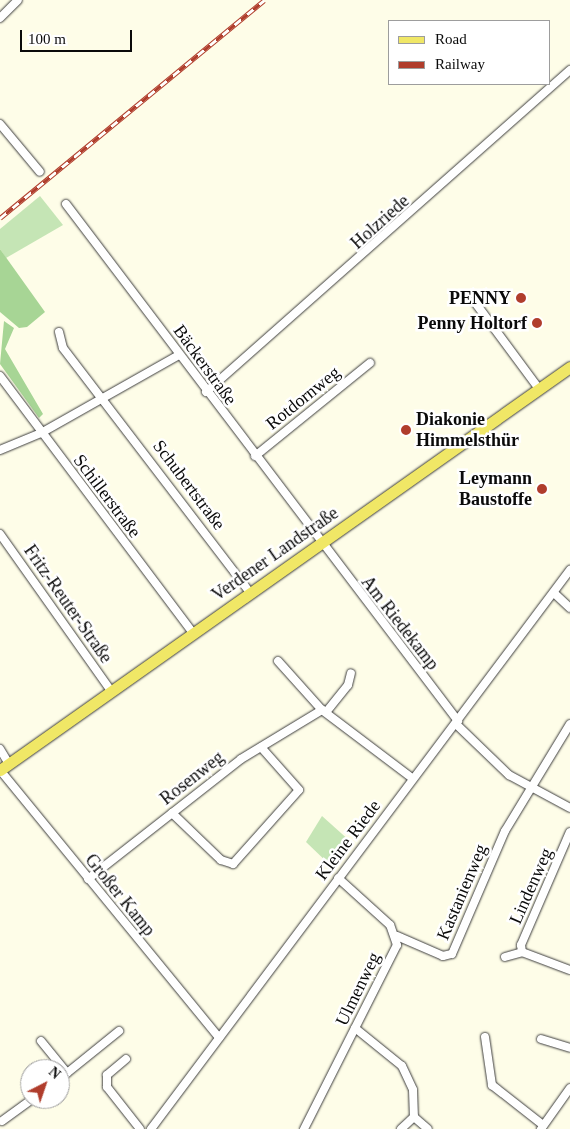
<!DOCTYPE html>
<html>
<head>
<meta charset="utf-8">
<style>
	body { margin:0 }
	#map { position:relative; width:570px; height:1129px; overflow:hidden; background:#fefde8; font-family:"Times New Roman",serif }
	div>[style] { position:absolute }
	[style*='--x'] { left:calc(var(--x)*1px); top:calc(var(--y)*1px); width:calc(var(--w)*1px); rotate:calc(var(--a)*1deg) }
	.green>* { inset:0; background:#c5e5b5 }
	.forest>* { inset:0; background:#a7d595 }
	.roads { filter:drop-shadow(0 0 1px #3d3d3d) drop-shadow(0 0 1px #3d3d3d) }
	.minor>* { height:8px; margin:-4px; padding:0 4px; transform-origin:4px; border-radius:4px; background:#fff }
	.primary>* { height:11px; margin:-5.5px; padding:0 5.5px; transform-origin:5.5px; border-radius:5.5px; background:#f0e766 }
	.rail>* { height:4.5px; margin-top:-2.25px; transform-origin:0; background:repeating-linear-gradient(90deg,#fff 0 8px,#b03d2c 0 16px); box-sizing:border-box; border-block:1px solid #b03d2c }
	.dots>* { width:14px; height:14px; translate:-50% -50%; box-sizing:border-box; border:2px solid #fff; border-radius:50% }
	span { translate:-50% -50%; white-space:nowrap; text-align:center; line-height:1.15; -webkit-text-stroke:5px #fff; paint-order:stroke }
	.street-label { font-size:18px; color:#0a0a0a }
	.poi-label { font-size:18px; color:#0a0a0a; font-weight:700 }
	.right { translate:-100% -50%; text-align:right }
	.left { translate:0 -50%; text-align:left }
	.legend { position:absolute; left:388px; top:20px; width:162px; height:65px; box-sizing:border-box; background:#fff; border:1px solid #9d9d9d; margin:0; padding:6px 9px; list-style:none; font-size:15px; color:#0a0a0a }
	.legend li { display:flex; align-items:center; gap:10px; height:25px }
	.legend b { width:25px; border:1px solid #9d9d9d }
	.north { position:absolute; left:20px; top:1059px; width:50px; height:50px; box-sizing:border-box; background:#fff; border:1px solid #9d9d9d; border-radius:50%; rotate:41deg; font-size:14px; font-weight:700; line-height:20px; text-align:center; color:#0a0a0a }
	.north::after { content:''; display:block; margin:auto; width:18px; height:22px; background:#b03d2c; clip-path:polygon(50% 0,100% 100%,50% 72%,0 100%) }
	.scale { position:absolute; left:20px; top:30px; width:112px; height:22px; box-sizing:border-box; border:2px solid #0a0a0a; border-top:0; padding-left:6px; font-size:15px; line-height:18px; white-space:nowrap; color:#0a0a0a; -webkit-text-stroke:4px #fff; paint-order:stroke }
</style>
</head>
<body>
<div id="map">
	<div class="green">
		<i style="clip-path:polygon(40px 196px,63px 225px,6px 258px,0 249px,0 229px)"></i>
		<i style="clip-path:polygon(322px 816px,351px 842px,332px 867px,306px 842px)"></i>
	</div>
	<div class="forest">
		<i style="clip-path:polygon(0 249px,45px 312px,27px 327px,19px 328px,0 312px)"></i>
		<i style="clip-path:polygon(4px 321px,14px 328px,5px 349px,43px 414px,39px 418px,0 364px)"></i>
	</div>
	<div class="roads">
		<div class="minor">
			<i style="--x:0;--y:18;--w:25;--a:-45"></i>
			<i style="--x:0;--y:124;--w:62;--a:50.2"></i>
			<i style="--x:66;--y:204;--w:649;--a:52.83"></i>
			<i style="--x:474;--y:301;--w:109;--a:53.5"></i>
			<i style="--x:59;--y:332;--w:16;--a:76"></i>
			<i style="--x:63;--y:348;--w:308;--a:52.6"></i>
			<i style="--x:0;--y:376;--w:321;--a:53.1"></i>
			<i style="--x:206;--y:392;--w:486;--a:-41.5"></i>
			<i style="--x:0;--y:450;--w:44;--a:-22.5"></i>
			<i style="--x:41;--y:433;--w:159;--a:-29.5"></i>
			<i style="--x:255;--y:456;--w:148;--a:-39"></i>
			<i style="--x:0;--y:534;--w:192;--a:54.7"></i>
			<i style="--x:554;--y:593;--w:22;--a:43"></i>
			<i style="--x:278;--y:661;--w:66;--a:48.1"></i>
			<i style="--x:327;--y:711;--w:33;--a:-51"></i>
			<i style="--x:348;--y:685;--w:12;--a:-76"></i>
			<i style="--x:456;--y:724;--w:74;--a:43.9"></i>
			<i style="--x:509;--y:775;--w:69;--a:28.4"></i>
			<i style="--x:0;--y:749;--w:17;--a:59"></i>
			<i style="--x:0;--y:770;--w:346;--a:50.7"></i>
			<i style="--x:172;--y:813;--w:68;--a:43.8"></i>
			<i style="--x:221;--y:860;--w:13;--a:18"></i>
			<i style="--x:233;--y:864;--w:99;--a:-48.3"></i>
			<i style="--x:299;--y:790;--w:57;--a:-131.5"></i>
			<i style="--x:88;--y:879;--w:194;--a:-38.1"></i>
			<i style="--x:241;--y:759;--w:95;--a:-31.2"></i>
			<i style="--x:322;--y:710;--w:113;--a:37.1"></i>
			<i style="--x:397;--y:936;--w:50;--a:23.5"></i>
			<i style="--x:443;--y:956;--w:9;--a:-13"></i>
			<i style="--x:452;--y:954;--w:134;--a:-66.7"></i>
			<i style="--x:505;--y:831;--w:125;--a:-58.7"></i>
			<i style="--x:522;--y:952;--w:7;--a:-98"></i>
			<i style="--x:521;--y:945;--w:123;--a:-66.6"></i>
			<i style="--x:505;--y:957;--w:18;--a:-16"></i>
			<i style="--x:522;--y:952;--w:51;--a:20.6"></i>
			<i style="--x:355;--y:1028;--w:60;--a:39"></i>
			<i style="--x:402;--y:1066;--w:26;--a:65"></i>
			<i style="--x:413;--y:1090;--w:27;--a:88"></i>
			<i style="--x:485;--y:1037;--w:49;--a:81.7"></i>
			<i style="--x:492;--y:1085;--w:65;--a:38.1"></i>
			<i style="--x:541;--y:1039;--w:30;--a:17"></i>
			<i style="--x:41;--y:1041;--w:41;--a:50.9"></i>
			<i style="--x:67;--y:1073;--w:9;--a:144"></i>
			<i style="--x:126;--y:1059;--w:25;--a:140"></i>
			<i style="--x:107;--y:1075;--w:12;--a:90"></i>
			<i style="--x:107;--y:1087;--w:53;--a:51.8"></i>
			<i style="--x:67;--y:1073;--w:67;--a:-38.9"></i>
			<i style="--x:414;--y:1117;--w:18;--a:41"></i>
			<i style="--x:2;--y:1121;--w:37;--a:-36"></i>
			<i style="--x:151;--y:1129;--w:699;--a:-53.15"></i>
			<i style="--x:304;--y:1129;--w:206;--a:-63.2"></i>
			<i style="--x:397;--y:945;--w:21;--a:-109"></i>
			<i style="--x:390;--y:925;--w:70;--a:-137.9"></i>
			<i style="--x:401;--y:1129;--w:18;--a:-43"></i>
			<i style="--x:541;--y:1129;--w:50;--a:-54.7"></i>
		</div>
		<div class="primary">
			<i style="--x:0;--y:770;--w:698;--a:-35.26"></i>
		</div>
	</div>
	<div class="rail">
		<i style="--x:0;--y:218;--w:342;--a:-39.5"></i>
	</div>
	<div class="dots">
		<i style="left:521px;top:298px;background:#b03d2c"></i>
		<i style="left:537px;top:323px;background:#b03d2c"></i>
		<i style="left:406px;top:430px;background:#b03d2c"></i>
		<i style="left:542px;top:489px;background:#b03d2c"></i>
	</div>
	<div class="street-label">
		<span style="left:380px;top:222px;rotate:-42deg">Holzriede</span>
		<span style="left:205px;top:365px;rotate:54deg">Bäckerstraße</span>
		<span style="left:303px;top:398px;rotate:-39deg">Rotdornweg</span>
		<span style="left:189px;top:485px;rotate:53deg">Schubertstraße</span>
		<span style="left:107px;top:496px;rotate:53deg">Schillerstraße</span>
		<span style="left:275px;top:554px;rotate:-35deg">Verdener Landstraße</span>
		<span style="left:68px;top:604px;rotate:55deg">Fritz-Reuter-Straße</span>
		<span style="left:400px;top:623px;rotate:52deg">Am Riedekamp</span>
		<span style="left:192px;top:778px;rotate:-38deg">Rosenweg</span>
		<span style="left:348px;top:840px;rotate:-53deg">Kleine Riede</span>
		<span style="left:531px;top:886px;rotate:-66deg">Lindenweg</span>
		<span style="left:462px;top:892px;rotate:-67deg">Kastanienweg</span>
		<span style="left:120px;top:895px;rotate:51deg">Großer Kamp</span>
		<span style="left:358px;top:989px;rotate:-64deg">Ulmenweg</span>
	</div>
	<div class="poi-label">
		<span class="right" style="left:511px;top:298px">PENNY</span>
		<span class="right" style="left:527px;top:323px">Penny Holtorf</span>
		<span class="left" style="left:416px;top:430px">Diakonie<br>Himmelsthür</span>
		<span class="right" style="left:532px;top:489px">Leymann<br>Baustoffe</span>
	</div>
	<ul class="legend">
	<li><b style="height:6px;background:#f0e766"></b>Road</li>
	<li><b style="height:6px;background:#b03d2c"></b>Railway</li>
	</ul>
	<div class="north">N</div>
	<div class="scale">100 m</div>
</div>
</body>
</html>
